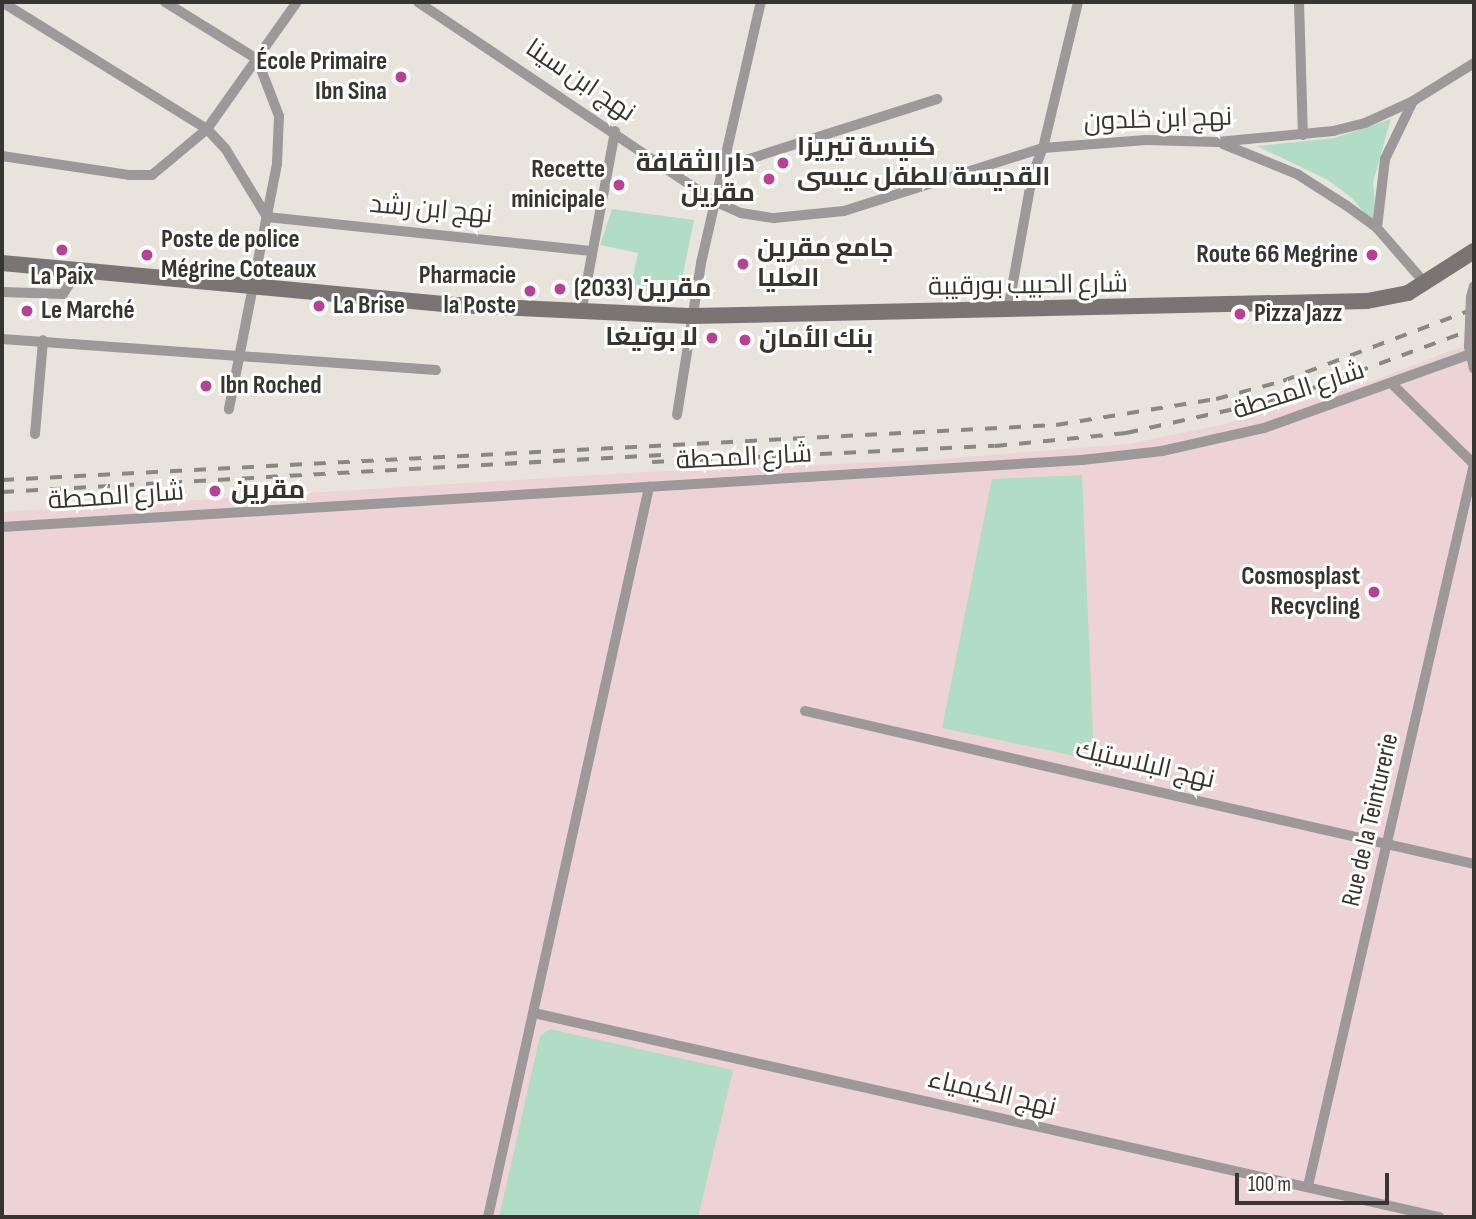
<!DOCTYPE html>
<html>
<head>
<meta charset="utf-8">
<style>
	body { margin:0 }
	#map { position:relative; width:1476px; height:1219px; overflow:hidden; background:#e9e4db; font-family:"Sofia Sans Condensed",Cairo,sans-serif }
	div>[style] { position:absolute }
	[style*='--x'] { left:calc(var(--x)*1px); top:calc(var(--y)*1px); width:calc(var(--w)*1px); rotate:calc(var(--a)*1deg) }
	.industrial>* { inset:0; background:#eed3d6 }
	.green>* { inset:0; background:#b0ddc3 }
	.street>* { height:10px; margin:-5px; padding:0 5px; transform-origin:5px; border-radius:5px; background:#9d9899 }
	.secondary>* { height:16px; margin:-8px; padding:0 8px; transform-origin:8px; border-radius:8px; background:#7b7475 }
	.rail>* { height:3.5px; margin-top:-1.75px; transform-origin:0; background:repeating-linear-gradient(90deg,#8b8881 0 12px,transparent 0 24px) }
	.street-bridge>* { height:10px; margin:-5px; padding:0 5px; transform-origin:5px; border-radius:5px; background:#9d9899 }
	.dots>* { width:19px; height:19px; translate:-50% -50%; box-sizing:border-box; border:4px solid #fff; border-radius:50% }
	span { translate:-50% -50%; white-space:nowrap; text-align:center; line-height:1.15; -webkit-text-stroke:6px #fff; paint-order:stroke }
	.poi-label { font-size:26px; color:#373531; font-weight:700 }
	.right { translate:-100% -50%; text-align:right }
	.left { translate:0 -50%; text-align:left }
	.street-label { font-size:26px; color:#373531 }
	.frame { position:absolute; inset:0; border:4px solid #373531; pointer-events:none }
	.scale { position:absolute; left:1235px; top:1173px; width:154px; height:32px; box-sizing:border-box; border:4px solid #373531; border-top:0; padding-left:9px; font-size:21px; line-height:24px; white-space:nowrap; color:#373531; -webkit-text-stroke:5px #fff; paint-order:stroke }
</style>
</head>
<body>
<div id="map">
	<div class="industrial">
		<i style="clip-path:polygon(1474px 342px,1474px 1217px,2px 1217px,2px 512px,644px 472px,929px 460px,1128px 444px,1225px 424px,1359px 386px)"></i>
	</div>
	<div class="green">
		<i style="clip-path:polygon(1391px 119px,1373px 182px,1377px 228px,1352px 198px,1328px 180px,1257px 146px,1334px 138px)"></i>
		<i style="clip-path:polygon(612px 209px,694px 220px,681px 284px,670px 292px,630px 290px,638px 253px,600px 245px)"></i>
		<i style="clip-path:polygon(1082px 475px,1094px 760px,942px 728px,992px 479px)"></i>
		<i style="clip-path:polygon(550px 1029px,733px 1070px,698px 1217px,499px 1217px,540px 1036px)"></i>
	</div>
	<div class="street">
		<i style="--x:2;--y:2;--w:241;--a:31.8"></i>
		<i style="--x:207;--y:129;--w:26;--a:47"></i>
		<i style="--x:225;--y:148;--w:81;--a:58.7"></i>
		<i style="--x:267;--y:217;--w:326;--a:6"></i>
		<i style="--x:165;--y:2;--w:108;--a:31.8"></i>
		<i style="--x:257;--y:59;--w:61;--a:68.9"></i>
		<i style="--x:279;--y:116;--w:48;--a:92.4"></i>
		<i style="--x:277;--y:164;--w:250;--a:101.1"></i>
		<i style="--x:418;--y:2;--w:357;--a:33.9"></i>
		<i style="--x:714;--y:201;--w:30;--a:24"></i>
		<i style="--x:741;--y:213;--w:33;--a:9"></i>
		<i style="--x:774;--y:218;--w:70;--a:-5.7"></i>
		<i style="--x:844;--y:211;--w:209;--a:-17.6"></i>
		<i style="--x:1043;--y:148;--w:103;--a:-4.4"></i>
		<i style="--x:1146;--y:140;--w:71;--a:1.6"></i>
		<i style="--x:1217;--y:142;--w:117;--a:-5.4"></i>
		<i style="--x:1333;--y:131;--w:33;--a:-14"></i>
		<i style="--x:1365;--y:123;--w:53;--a:-24.6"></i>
		<i style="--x:1413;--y:101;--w:72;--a:-31.9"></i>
		<i style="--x:1299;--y:2;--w:133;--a:88.3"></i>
		<i style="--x:1223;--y:144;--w:80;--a:22.1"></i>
		<i style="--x:1297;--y:174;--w:59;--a:32.6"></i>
		<i style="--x:1347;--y:206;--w:37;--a:36"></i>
		<i style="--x:1377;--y:228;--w:72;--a:49"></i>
		<i style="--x:2;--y:156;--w:128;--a:8.5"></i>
		<i style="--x:129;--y:175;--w:23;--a:0"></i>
		<i style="--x:152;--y:175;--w:72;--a:-39.9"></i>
		<i style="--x:207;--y:129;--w:156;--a:-54.7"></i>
		<i style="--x:724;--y:167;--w:224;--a:-17.7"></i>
		<i style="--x:1377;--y:228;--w:69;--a:-83.4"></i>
		<i style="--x:1385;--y:159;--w:64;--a:-64.2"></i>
		<i style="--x:2;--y:292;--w:61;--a:1.9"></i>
		<i style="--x:63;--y:294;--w:28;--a:-58"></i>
		<i style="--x:1471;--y:297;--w:11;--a:-75"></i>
		<i style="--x:582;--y:308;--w:180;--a:-79.4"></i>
		<i style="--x:1008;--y:310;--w:136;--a:-79.8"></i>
		<i style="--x:1032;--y:176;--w:30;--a:-69"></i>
		<i style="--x:1043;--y:148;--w:150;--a:-76.5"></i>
		<i style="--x:2;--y:339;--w:435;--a:4.1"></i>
		<i style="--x:1393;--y:385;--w:113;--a:44.3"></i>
		<i style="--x:677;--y:415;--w:154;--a:-81"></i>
		<i style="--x:701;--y:263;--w:268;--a:-77.1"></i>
		<i style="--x:35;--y:434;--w:94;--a:-85.1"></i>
		<i style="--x:2;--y:527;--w:1082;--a:-3.55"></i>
		<i style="--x:1082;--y:460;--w:81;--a:-6.4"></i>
		<i style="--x:1162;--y:451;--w:105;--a:-12.7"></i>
		<i style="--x:1264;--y:428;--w:223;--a:-19.7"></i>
		<i style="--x:805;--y:711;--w:686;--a:12.88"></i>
		<i style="--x:534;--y:1013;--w:928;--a:12.7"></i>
		<i style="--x:1308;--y:1186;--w:741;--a:-77.05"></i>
		<i style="--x:488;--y:1217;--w:748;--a:-77.56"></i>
	</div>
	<div class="secondary">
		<i style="--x:2;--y:263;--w:457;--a:5.3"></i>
		<i style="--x:457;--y:305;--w:237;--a:2.7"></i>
		<i style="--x:694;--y:316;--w:673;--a:-1.28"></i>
		<i style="--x:1367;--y:301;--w:42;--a:-11"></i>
		<i style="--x:1408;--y:293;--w:78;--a:-32.5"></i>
	</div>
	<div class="rail">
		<i style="--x:652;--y:462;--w:343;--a:-2.7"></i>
		<i style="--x:995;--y:446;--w:132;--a:-5.7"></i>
		<i style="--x:1126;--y:433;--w:167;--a:-12.5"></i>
		<i style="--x:1289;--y:397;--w:197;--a:-20.2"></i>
		<i style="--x:2;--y:480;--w:1055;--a:-2.99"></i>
		<i style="--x:1056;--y:425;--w:162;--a:-9.2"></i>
		<i style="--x:1216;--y:399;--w:69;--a:-15"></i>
		<i style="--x:1283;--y:381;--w:204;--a:-20.7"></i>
		<i style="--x:2;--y:492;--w:661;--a:-3.21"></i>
	</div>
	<div class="street-bridge">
		<i style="--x:1471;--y:297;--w:50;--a:92.3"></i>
		<i style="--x:1469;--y:347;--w:22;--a:77"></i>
	</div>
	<div class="dots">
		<i style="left:401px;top:77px;background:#b94195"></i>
		<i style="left:783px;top:163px;background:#b94195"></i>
		<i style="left:769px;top:179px;background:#b94195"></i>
		<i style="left:619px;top:185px;background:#b94195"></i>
		<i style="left:62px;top:250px;background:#b94195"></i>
		<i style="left:147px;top:255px;background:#b94195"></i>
		<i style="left:1372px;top:255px;background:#b94195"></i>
		<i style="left:743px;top:264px;background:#b94195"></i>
		<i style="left:560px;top:289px;background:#b94195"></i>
		<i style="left:530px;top:291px;background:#b94195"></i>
		<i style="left:319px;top:306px;background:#b94195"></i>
		<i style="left:27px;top:311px;background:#b94195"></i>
		<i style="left:1240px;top:314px;background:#b94195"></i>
		<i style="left:712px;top:338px;background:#b94195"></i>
		<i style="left:745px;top:340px;background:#b94195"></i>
		<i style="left:206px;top:386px;background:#b94195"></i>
		<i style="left:215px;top:491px;background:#b94195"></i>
		<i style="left:1374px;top:592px;background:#b94195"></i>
	</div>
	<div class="poi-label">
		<span class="right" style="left:387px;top:77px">École Primaire<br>Ibn Sina</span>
		<span class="left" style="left:797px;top:163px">كنيسة تيريزا<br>القديسة للطفل عيسى</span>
		<span class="right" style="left:755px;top:179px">دار الثقافة<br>مقرين</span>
		<span class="right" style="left:605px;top:185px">Recette<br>minicipale</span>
		<span class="left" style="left:161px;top:255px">Poste de police<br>Mégrine Coteaux</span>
		<span class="left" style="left:757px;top:264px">جامع مقرين<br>العليا</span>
		<span class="right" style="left:1358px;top:255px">Route 66 Megrine</span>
		<span class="right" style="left:516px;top:291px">Pharmacie<br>la Poste</span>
		<span style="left:62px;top:277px">La Paix</span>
		<span class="left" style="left:574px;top:289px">مقرين (2033)</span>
		<span class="left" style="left:333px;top:306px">La Brise</span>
		<span class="left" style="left:41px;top:311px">Le Marché</span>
		<span class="left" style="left:1254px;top:314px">Pizza Jazz</span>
		<span class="right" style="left:698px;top:338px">لا بوتيغا</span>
		<span class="left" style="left:759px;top:340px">بنك الأمان</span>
		<span class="left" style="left:220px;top:386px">Ibn Roched</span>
		<span class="left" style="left:231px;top:491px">مقرين</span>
		<span class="right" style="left:1360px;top:592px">Cosmosplast<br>Recycling</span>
	</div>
	<div class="street-label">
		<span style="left:580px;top:81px;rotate:34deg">نهج ابن سينا</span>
		<span style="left:1158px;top:120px;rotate:-2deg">نهج ابن خلدون</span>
		<span style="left:431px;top:210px;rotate:5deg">نهج ابن رشد</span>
		<span style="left:1028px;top:286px;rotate:-1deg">شارع الحبيب بورقيبة</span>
		<span style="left:1299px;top:391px;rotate:-18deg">شارع المحطة</span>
		<span style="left:744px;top:458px;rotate:-3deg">شارع المحطة</span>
		<span style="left:116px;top:497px;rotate:-4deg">شارع المحطة</span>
		<span style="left:1145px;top:765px;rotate:13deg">نهج البلاستيك</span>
		<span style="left:1371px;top:820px;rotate:-77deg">Rue de la Teinturerie</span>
		<span style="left:992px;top:1094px;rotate:13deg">نهج الكيمياء</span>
	</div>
	<div class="frame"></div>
	<div class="scale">100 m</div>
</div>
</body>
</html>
